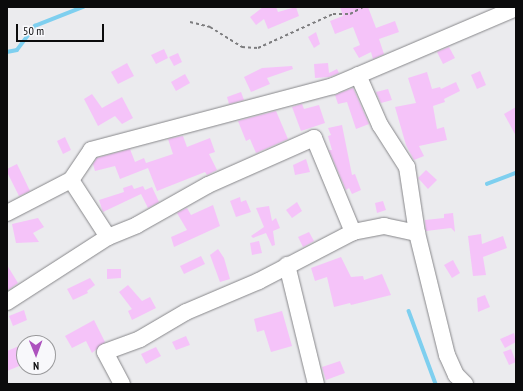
<!DOCTYPE html>
<html>
<head>
<meta charset="utf-8">
<style>
	body { margin:0 }
	#map { position:relative; width:523px; height:391px; overflow:hidden; background:#ebebee; font-family:"PT Sans Narrow",sans-serif }
	div>[style] { position:absolute }
	[style*='--x'] { left:calc(var(--x)*1px); top:calc(var(--y)*1px); width:calc(var(--w)*1px); rotate:calc(var(--a)*1deg) }
	.stream>* { height:3.5px; margin:-1.75px; padding:0 1.75px; transform-origin:1.75px; border-radius:1.75px; background:#7ecfef }
	.building>* { inset:0; background:#f5c3f9 }
	.path>* { height:2px; margin-top:-1px; transform-origin:0; background:repeating-linear-gradient(90deg,#7d7d7f 0 3px,transparent 0 6px) }
	.roads { filter:drop-shadow(0 0 1px #87878a) drop-shadow(0 0 1px #87878a) }
	.minor>* { height:16px; margin:-8px; padding:0 8px; transform-origin:8px; border-radius:8px; background:#fff }
	span { translate:-50% -50%; white-space:nowrap; text-align:center; line-height:1.15; -webkit-text-stroke:3px #f8f8fb; paint-order:stroke }
	.frame { position:absolute; inset:0; border:8px solid #0b0b0c; pointer-events:none }
	.north { position:absolute; left:16px; top:335px; width:40px; height:40px; box-sizing:border-box; background:#f8f8fb; border:1px solid #99999b; border-radius:50%; rotate:179deg; font-size:11px; font-weight:700; line-height:16px; text-align:center; color:#0b0b0c }
	.north::after { content:''; display:block; margin:auto; width:14px; height:18px; background:#ad52be; clip-path:polygon(50% 0,100% 100%,50% 72%,0 100%) }
	.scale { position:absolute; left:16px; top:24px; width:88px; height:18px; box-sizing:border-box; border:2px solid #0b0b0c; border-top:0; padding-left:5px; font-size:12px; line-height:14px; white-space:nowrap; color:#0b0b0c; -webkit-text-stroke:3px #f8f8fb; paint-order:stroke }
</style>
</head>
<body>
<div id="map">
	<div class="stream">
		<i style="--x:7;--y:52;--w:10;--a:-11"></i>
		<i style="--x:17;--y:50;--w:30;--a:-53"></i>
		<i style="--x:35;--y:26;--w:52;--a:-21.6"></i>
		<i style="--x:487;--y:184;--w:31;--a:-21"></i>
		<i style="--x:409;--y:311;--w:78;--a:69.7"></i>
	</div>
	<div class="building">
		<i style="clip-path:polygon(263px 7px,276px 7px,278px 12px,296px 7px,299px 16px,268px 29px,264px 19px,256px 25px,250px 17px)"></i>
		<i style="clip-path:polygon(340px 7px,368px 7px,376px 28px,395px 21px,399px 32px,379px 39px,384px 54px,373px 59px,371px 52px,359px 58px,353px 48px,360px 45px,353px 27px,335px 34px,330px 21px,343px 16px)"></i>
		<i style="clip-path:polygon(316px 32px,320px 44px,314px 48px,308px 37px)"></i>
		<i style="clip-path:polygon(449px 47px,455px 58px,443px 64px,437px 52px)"></i>
		<i style="clip-path:polygon(164px 49px,168px 58px,156px 64px,151px 55px)"></i>
		<i style="clip-path:polygon(178px 53px,182px 62px,174px 66px,169px 57px)"></i>
		<i style="clip-path:polygon(127px 63px,134px 76px,118px 84px,111px 72px)"></i>
		<i style="clip-path:polygon(328px 63px,329px 73px,337px 69px,339px 73px,329px 77px,315px 78px,314px 64px)"></i>
		<i style="clip-path:polygon(292px 66px,293px 69px,267px 78px,270px 84px,251px 92px,244px 77px,262px 68px)"></i>
		<i style="clip-path:polygon(480px 71px,486px 85px,477px 89px,471px 75px)"></i>
		<i style="clip-path:polygon(427px 72px,432px 89px,440px 87px,441px 89px,456px 82px,460px 91px,444px 99px,445px 102px,433px 106px,437px 129px,444px 127px,447px 140px,419px 146px,424px 156px,414px 160px,406px 145px,395px 107px,416px 103px,408px 78px)"></i>
		<i style="clip-path:polygon(185px 74px,190px 83px,176px 91px,171px 82px)"></i>
		<i style="clip-path:polygon(353px 88px,369px 124px,356px 129px,347px 102px,338px 104px,335px 95px)"></i>
		<i style="clip-path:polygon(388px 89px,392px 100px,381px 103px,376px 92px)"></i>
		<i style="clip-path:polygon(241px 92px,244px 100px,229px 104px,227px 97px)"></i>
		<i style="clip-path:polygon(92px 94px,102px 108px,122px 97px,133px 118px,122px 124px,115px 116px,98px 126px,84px 99px)"></i>
		<i style="clip-path:polygon(302px 104px,304px 109px,319px 105px,325px 123px,301px 131px,292px 107px)"></i>
		<i style="clip-path:polygon(516px 107px,516px 136px,504px 114px)"></i>
		<i style="clip-path:polygon(276px 111px,288px 139px,256px 153px,250px 139px,246px 141px,238px 121px)"></i>
		<i style="clip-path:polygon(342px 125px,352px 175px,355px 174px,361px 190px,352px 194px,349px 188px,346px 190px,329px 150px,332px 150px,328px 136px,331px 135px,328px 128px)"></i>
		<i style="clip-path:polygon(183px 136px,187px 147px,210px 138px,215px 152px,209px 154px,217px 170px,207px 175px,205px 172px,157px 191px,148px 168px,120px 179px,115px 166px,95px 171px,93px 164px,97px 158px,130px 149px,135px 162px,144px 158px,146px 163px,173px 154px,168px 139px)"></i>
		<i style="clip-path:polygon(65px 137px,71px 150px,63px 154px,57px 141px)"></i>
		<i style="clip-path:polygon(306px 159px,310px 172px,295px 175px,293px 165px)"></i>
		<i style="clip-path:polygon(17px 164px,30px 191px,19px 196px,7px 172px,7px 169px)"></i>
		<i style="clip-path:polygon(426px 170px,437px 180px,428px 189px,418px 178px)"></i>
		<i style="clip-path:polygon(132px 185px,134px 189px,143px 186px,145px 190px,152px 187px,159px 202px,148px 208px,141px 194px,103px 212px,99px 200px,124px 192px,123px 188px)"></i>
		<i style="clip-path:polygon(240px 197px,241px 202px,246px 200px,251px 212px,236px 217px,230px 201px)"></i>
		<i style="clip-path:polygon(383px 201px,386px 210px,377px 213px,375px 203px)"></i>
		<i style="clip-path:polygon(297px 202px,302px 211px,292px 218px,286px 210px)"></i>
		<i style="clip-path:polygon(213px 205px,220px 226px,174px 247px,171px 237px,187px 230px,177px 213px,187px 208px,191px 215px)"></i>
		<i style="clip-path:polygon(269px 206px,272px 221px,276px 218px,280px 228px,273px 231px,275px 245px,272px 246px,266px 233px,253px 238px,251px 236px,264px 227px,256px 208px)"></i>
		<i style="clip-path:polygon(453px 213px,455px 232px,451px 228px,426px 231px,425px 220px,444px 218px,444px 214px)"></i>
		<i style="clip-path:polygon(38px 218px,44px 227px,33px 233px,39px 242px,16px 243px,12px 224px)"></i>
		<i style="clip-path:polygon(309px 232px,314px 241px,303px 247px,298px 237px)"></i>
		<i style="clip-path:polygon(481px 234px,482px 244px,503px 236px,507px 248px,483px 257px,486px 275px,473px 276px,468px 236px)"></i>
		<i style="clip-path:polygon(259px 241px,262px 253px,252px 255px,250px 243px)"></i>
		<i style="clip-path:polygon(218px 249px,224px 258px,230px 279px,220px 282px,210px 255px)"></i>
		<i style="clip-path:polygon(201px 256px,205px 264px,184px 274px,180px 266px)"></i>
		<i style="clip-path:polygon(341px 257px,351px 277px,363px 276px,364px 280px,382px 274px,391px 295px,351px 305px,350px 303px,334px 307px,327px 277px,315px 281px,311px 268px)"></i>
		<i style="clip-path:polygon(453px 260px,460px 273px,452px 278px,444px 265px)"></i>
		<i style="clip-path:polygon(7px 265px,18px 283px,8px 290px,7px 288px)"></i>
		<i style="clip-path:polygon(107px 269px,121px 269px,121px 278px,107px 279px)"></i>
		<i style="clip-path:polygon(90px 278px,95px 285px,87px 291px,88px 293px,73px 300px,67px 289px)"></i>
		<i style="clip-path:polygon(128px 285px,142px 301px,150px 297px,156px 308px,132px 320px,128px 311px,132px 309px,119px 292px)"></i>
		<i style="clip-path:polygon(485px 295px,490px 307px,478px 312px,477px 298px)"></i>
		<i style="clip-path:polygon(24px 310px,27px 320px,13px 326px,9px 316px)"></i>
		<i style="clip-path:polygon(282px 311px,292px 346px,271px 352px,264px 330px,257px 332px,254px 319px)"></i>
		<i style="clip-path:polygon(94px 320px,105px 342px,92px 353px,86px 341px,72px 348px,65px 336px)"></i>
		<i style="clip-path:polygon(514px 333px,516px 342px,505px 348px,500px 339px)"></i>
		<i style="clip-path:polygon(186px 336px,190px 345px,176px 350px,172px 342px)"></i>
		<i style="clip-path:polygon(24px 344px,24px 364px,7px 371px,7px 351px)"></i>
		<i style="clip-path:polygon(156px 347px,161px 356px,146px 364px,141px 354px)"></i>
		<i style="clip-path:polygon(511px 349px,516px 362px,509px 365px,503px 352px)"></i>
		<i style="clip-path:polygon(340px 361px,345px 373px,326px 380px,322px 367px)"></i>
	</div>
	<div class="path">
		<i style="--x:190;--y:22;--w:21;--a:14"></i>
		<i style="--x:210;--y:27;--w:38;--a:32"></i>
		<i style="--x:242;--y:47;--w:16;--a:4"></i>
		<i style="--x:258;--y:48;--w:82;--a:-24.4"></i>
		<i style="--x:333;--y:14;--w:17;--a:0"></i>
		<i style="--x:350;--y:14;--w:15;--a:-28"></i>
	</div>
	<div class="roads">
		<div class="minor">
			<i style="--x:358;--y:75;--w:55;--a:66.3"></i>
			<i style="--x:380;--y:125;--w:50;--a:57.3"></i>
			<i style="--x:407;--y:167;--w:67;--a:81.4"></i>
			<i style="--x:417;--y:233;--w:126;--a:76.2"></i>
			<i style="--x:447;--y:355;--w:22;--a:66"></i>
			<i style="--x:456;--y:375;--w:13;--a:45"></i>
			<i style="--x:71;--y:180;--w:36;--a:-56"></i>
			<i style="--x:91;--y:150;--w:250;--a:-14.8"></i>
			<i style="--x:333;--y:86;--w:199;--a:-23.1"></i>
			<i style="--x:7;--y:213;--w:72;--a:-27.3"></i>
			<i style="--x:71;--y:180;--w:68;--a:57"></i>
			<i style="--x:287;--y:265;--w:122;--a:76.3"></i>
			<i style="--x:7;--y:302;--w:120;--a:-32.8"></i>
			<i style="--x:108;--y:237;--w:31;--a:-22"></i>
			<i style="--x:137;--y:225;--w:81;--a:-29.4"></i>
			<i style="--x:208;--y:185;--w:116;--a:-23.9"></i>
			<i style="--x:314;--y:138;--w:102;--a:67.5"></i>
			<i style="--x:353;--y:232;--w:32;--a:-11"></i>
			<i style="--x:384;--y:226;--w:34;--a:12"></i>
			<i style="--x:122;--y:384;--w:36;--a:-118"></i>
			<i style="--x:105;--y:352;--w:37;--a:-20"></i>
			<i style="--x:140;--y:339;--w:53;--a:-30.4"></i>
			<i style="--x:186;--y:312;--w:79;--a:-23"></i>
			<i style="--x:259;--y:281;--w:106;--a:-27.5"></i>
		</div>
	</div>
	<div class="frame"></div>
	<div class="north">N</div>
	<div class="scale">50 m</div>
</div>
</body>
</html>
